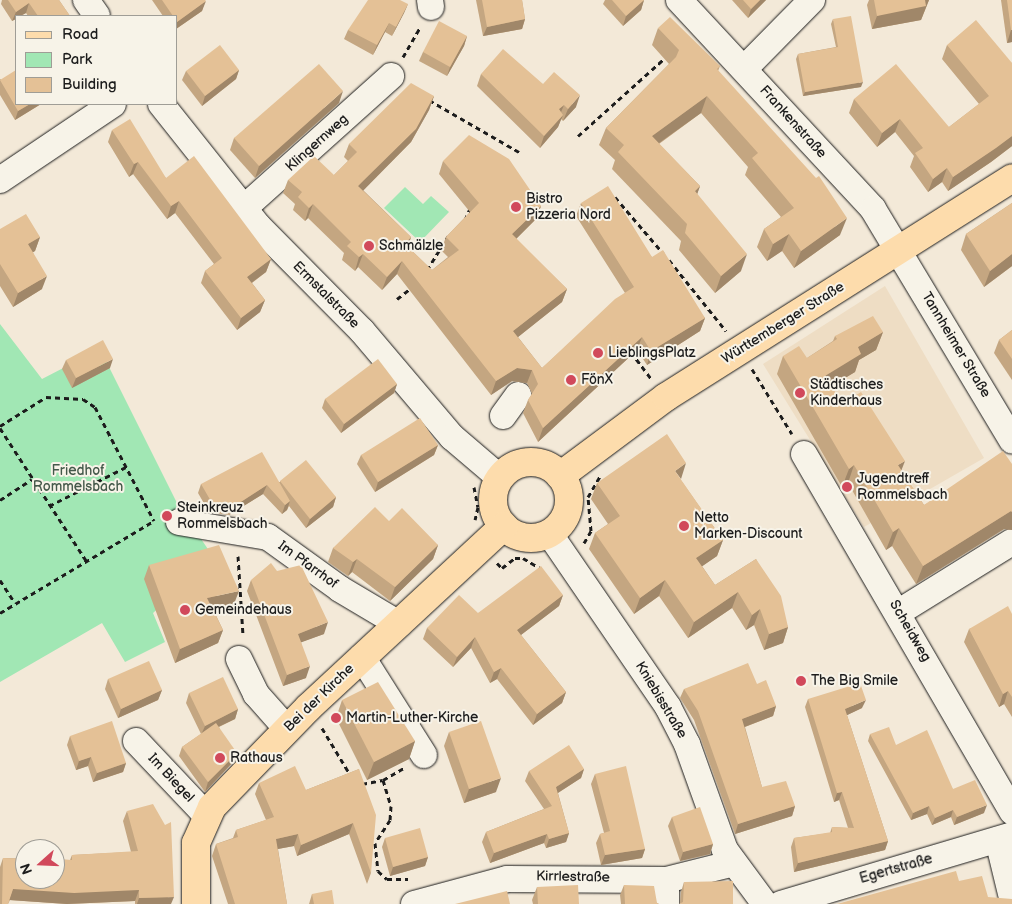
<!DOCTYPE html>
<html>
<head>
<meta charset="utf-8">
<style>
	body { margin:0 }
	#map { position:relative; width:1012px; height:904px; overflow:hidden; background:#f3e9d8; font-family:"Balsamiq Sans",sans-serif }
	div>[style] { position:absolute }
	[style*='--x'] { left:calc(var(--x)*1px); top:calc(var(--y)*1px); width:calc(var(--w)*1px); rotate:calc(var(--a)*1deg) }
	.built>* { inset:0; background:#eeddc4 }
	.green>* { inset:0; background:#a1e7b4 }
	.path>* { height:3px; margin-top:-1.5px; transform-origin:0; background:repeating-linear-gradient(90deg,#1c1c1c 0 5px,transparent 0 9px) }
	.roads { filter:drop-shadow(0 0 1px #1c1c1c) drop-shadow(0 0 1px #1c1c1c) }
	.minor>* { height:26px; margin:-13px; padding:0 13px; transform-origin:13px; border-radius:13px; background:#f7f3e8 }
	.major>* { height:28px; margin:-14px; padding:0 14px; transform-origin:14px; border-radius:14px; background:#fddcac }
	.major>.ring { margin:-14px; padding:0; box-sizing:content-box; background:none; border:28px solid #fddcac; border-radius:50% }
	.wall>* { inset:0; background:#c4a681 }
	.shaded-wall>* { inset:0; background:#a08769 }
	.building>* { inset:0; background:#e4c196 }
	.dots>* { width:14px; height:14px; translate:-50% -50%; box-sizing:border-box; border:2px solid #f7f3e8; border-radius:50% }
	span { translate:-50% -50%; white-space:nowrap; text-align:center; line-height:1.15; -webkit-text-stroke:4px #f7f3e8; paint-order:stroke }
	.street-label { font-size:14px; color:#1c1c1c }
	.poi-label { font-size:14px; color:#1c1c1c }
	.left { translate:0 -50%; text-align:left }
	.park-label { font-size:14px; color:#44594a }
	.legend { position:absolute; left:15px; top:15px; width:162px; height:90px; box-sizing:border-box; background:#f7f3e8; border:1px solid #9f9d96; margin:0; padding:6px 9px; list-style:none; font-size:15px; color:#1c1c1c }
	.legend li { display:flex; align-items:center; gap:10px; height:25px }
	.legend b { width:25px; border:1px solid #9f9d96 }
	.north { position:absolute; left:15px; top:839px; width:50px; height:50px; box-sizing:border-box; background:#f7f3e8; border:1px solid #9f9d96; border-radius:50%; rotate:250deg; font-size:14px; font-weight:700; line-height:20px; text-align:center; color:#1c1c1c }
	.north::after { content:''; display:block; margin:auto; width:18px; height:22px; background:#d1495b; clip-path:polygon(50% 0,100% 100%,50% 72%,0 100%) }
</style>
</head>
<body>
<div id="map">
	<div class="built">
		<i style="clip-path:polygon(885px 286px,984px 458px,864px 527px,763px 364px)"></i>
	</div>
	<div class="green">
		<i style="clip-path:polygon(405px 187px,423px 204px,431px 196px,449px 212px,420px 242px,384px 208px)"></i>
		<i style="clip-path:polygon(0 324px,42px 379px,100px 349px,178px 505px,214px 558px,153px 613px,165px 642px,125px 662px,102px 623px,0 682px)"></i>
	</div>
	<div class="path">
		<i style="--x:403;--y:57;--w:34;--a:-60"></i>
		<i style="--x:429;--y:100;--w:104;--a:30"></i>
		<i style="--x:578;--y:136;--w:118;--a:-41.9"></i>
		<i style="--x:615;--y:197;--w:74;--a:49.4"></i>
		<i style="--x:465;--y:220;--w:13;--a:-67"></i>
		<i style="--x:669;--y:260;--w:91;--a:51.2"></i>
		<i style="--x:427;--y:270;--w:40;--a:-58"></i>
		<i style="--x:397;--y:299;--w:18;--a:-38"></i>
		<i style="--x:631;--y:352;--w:34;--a:53"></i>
		<i style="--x:752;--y:369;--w:76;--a:58.4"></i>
		<i style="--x:0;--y:426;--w:54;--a:-32.2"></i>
		<i style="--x:46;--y:397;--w:37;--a:3"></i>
		<i style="--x:83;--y:399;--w:14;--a:34"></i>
		<i style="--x:95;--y:407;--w:128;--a:62.6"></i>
		<i style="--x:0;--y:428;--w:160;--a:57"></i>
		<i style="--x:474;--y:487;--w:20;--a:79"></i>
		<i style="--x:478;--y:507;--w:13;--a:103"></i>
		<i style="--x:0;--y:500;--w:38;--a:-33"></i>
		<i style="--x:49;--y:506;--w:86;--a:-26.9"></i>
		<i style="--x:584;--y:543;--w:14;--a:-60"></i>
		<i style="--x:591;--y:531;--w:34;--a:-95"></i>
		<i style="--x:588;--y:497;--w:24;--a:-60"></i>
		<i style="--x:238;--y:556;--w:80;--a:86.4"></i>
		<i style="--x:497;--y:563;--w:7;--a:45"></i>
		<i style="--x:502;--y:568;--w:16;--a:-38"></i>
		<i style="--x:515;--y:558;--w:8;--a:0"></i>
		<i style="--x:523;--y:558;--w:21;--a:31"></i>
		<i style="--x:0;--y:580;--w:27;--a:57"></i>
		<i style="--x:0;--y:613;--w:179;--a:-30.9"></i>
		<i style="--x:322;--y:728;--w:56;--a:58.9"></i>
		<i style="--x:383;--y:780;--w:24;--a:-30"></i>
		<i style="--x:362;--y:784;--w:21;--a:-11"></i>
		<i style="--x:383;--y:780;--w:27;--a:73"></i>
		<i style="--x:391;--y:806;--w:14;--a:94"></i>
		<i style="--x:390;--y:820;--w:27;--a:123"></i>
		<i style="--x:375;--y:843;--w:28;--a:84"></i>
		<i style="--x:378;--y:871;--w:12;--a:42"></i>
		<i style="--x:387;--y:879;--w:21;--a:0"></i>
	</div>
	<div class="roads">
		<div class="minor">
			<i style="--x:86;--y:0;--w:19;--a:55"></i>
			<i style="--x:430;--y:0;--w:7;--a:82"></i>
			<i style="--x:679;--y:0;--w:285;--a:47.1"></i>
			<i style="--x:873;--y:209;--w:270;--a:59"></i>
			<i style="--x:744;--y:69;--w:97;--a:-45.4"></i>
			<i style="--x:161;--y:104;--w:156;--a:51.5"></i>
			<i style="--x:258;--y:226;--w:148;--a:45.3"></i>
			<i style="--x:362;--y:331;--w:139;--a:49.7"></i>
			<i style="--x:452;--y:437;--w:63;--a:40.5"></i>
			<i style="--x:0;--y:180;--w:136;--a:-33.9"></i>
			<i style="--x:243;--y:209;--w:199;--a:-41.9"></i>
			<i style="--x:503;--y:416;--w:26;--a:-54"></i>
			<i style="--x:804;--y:454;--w:414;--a:59.8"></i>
			<i style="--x:179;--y:522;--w:90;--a:9.6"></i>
			<i style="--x:268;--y:537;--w:89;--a:35.8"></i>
			<i style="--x:340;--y:589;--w:69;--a:30.7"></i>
			<i style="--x:549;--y:533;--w:211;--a:55.6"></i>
			<i style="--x:668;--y:707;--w:42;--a:62.8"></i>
			<i style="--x:687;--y:744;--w:113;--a:70.3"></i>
			<i style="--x:725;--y:850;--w:67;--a:53.5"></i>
			<i style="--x:899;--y:612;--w:133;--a:-31.8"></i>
			<i style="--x:362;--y:657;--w:116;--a:57.7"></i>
			<i style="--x:239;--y:659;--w:39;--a:64"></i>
			<i style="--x:256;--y:694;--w:47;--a:48.5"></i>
			<i style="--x:136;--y:741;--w:102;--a:46.6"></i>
			<i style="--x:998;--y:840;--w:60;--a:76.4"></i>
			<i style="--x:414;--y:904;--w:96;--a:-15"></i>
			<i style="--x:507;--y:879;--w:159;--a:0.4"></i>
			<i style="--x:666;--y:880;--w:70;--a:-14"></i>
			<i style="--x:666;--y:904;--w:24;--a:-90"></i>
			<i style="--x:781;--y:904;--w:241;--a:-16.6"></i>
		</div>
		<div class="major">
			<i class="ring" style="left:493px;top:462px;width:48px;height:48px"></i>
			<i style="--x:560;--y:476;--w:132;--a:-36.7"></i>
			<i style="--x:666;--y:397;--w:409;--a:-32.3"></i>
			<i style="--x:196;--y:904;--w:61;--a:-90"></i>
			<i style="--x:196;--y:843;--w:39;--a:-66"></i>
			<i style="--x:212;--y:807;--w:139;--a:-45.9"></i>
			<i style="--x:309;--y:707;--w:266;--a:-42.9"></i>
		</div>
	</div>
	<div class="wall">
		<i style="clip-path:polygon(2px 0,59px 0,70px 16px,28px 16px,26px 13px,12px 21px,1px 4px)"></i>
		<i style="clip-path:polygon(152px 0,205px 0,202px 11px,176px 29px,176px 16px,163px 16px)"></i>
		<i style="clip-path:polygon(476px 0,522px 0,525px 19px,522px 29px,483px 36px)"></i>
		<i style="clip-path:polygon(605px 0,644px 0,641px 10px,623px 26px,603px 4px)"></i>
		<i style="clip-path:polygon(732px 0,766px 0,748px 18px)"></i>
		<i style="clip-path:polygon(869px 0,929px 0,921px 20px,872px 29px,867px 5px)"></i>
		<i style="clip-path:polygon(1001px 0,1012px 0,1012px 42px,1007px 43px)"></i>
		<i style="clip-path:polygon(408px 4px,404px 13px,392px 36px,385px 32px,373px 55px,344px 39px,348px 30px)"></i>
		<i style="clip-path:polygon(833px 19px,861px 87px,803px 96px,796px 59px,798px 54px,836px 47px,831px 24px)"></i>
		<i style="clip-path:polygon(658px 28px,720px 66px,718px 71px,840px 235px,794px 268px,782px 251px,767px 261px,757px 247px,764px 229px,781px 217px,745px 175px,748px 167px,701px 113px,659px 144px,700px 186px,697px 194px,741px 271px,715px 293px,679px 250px,681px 241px,612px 169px,615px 160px,599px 145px,606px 128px,669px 64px,652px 45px)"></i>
		<i style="clip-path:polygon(467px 36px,464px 46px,447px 76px,419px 61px,423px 52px)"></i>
		<i style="clip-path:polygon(947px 45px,1012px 63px,1012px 146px,991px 162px,948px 191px,942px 182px,928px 192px,910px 167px,914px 156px,895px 132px,877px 147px,849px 113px,854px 99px,949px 127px,979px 104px,942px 59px)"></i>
		<i style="clip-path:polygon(239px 70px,236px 79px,202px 106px,182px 80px,186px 71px)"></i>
		<i style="clip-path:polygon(481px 74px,543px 84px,576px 107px,563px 121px,561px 119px,558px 127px,540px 148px,477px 86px)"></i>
		<i style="clip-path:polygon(0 79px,41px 104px,15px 120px,0 95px)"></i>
		<i style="clip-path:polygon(434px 96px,429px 110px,411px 142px,363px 190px,411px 237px,408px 247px,432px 270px,448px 257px,441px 250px,446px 237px,470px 212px,439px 174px,443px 161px,541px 206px,536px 219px,516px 239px,567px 289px,562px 302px,518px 337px,542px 368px,625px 293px,576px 216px,581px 203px,652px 257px,705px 318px,700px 331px,647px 365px,637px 350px,538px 442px,523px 413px,528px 400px,532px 394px,527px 383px,512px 381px,491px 395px,397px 274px,382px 290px,358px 267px,355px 271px,342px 260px,344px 253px,308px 218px,305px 221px,293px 210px,295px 204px,283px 193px,288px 180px,334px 175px,348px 161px,344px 157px,349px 144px)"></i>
		<i style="clip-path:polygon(339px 103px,255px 178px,230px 150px,234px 138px)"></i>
		<i style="clip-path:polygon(112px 130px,166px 178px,271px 259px,266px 272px,252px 283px,265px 300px,260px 312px,237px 330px,201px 283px,205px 271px,214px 264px,175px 213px,167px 219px,133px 174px,129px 177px,108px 142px)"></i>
		<i style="clip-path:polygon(1012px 203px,1012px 266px,984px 287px,961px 250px,966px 234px)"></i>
		<i style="clip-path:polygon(0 229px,40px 237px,35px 251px,33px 252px,42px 289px,13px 307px,0 286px)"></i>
		<i style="clip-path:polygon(1012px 330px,1012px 380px,994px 353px,999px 340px)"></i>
		<i style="clip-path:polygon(883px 332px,876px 350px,859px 360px,855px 372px,831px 386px,842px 404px,901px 470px,924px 505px,1012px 464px,1012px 530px,1004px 529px,916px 584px,892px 546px,886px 550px,848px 483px,842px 487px,777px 374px,783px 356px,807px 358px,833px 341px,835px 336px)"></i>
		<i style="clip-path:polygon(66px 360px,110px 368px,72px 388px,62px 369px)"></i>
		<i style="clip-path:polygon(397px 384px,394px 393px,341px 433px,322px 408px,325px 399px)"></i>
		<i style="clip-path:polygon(438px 445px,434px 455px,375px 492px,357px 464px,361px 455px)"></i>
		<i style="clip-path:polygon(680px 479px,723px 540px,717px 556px,702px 566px,715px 585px,756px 559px,788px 627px,783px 643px,764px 650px,754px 625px,746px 630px,732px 608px,688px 638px,659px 596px,634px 614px,589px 549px,595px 533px,608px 524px,591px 499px,597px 483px)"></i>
		<i style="clip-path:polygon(280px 481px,336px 497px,333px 507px,306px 528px,289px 506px,287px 510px,282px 514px,263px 494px,229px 515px,209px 512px,198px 493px,201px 484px,280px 482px)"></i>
		<i style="clip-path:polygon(389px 521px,438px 545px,433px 559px,390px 601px,352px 572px,348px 576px,328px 562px,333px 548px)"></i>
		<i style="clip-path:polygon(149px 565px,234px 604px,213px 609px,223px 630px,218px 643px,175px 663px,144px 579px)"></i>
		<i style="clip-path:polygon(251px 580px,324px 634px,301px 642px,306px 678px,283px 686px,247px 591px)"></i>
		<i style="clip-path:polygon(563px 595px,559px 606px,521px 635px,566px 692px,562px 703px,533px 725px,497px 679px,490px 683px,471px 648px,453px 667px,423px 639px,427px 628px,478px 613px)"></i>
		<i style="clip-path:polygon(1012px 614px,1012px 717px,1004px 704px,999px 707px,964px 642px,969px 629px)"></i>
		<i style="clip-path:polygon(108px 679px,162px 690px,158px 700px,118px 718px,105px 689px)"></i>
		<i style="clip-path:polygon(757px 684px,776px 706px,773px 716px,745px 727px,762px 787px,795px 806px,792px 816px,735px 834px,694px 720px,680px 698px,684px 689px)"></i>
		<i style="clip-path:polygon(189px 693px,238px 709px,235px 719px,219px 727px,233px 762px,205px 792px,179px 756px,182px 747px,201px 734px,186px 703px)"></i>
		<i style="clip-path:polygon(808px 699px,862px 708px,847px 715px,888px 841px,885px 850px,794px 872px,791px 847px,794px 838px,830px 833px,832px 827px,848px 828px,839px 800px,834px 802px,805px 707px)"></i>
		<i style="clip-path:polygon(342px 700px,415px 741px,409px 759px,367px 780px,336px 718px)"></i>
		<i style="clip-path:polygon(449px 732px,496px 792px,464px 803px,444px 746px)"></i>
		<i style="clip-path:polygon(870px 734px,953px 789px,984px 813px,954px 825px,951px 817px,932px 825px,927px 814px,911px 820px,868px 741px)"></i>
		<i style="clip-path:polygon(70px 736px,126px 763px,123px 772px,93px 782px,88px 766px,76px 770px,67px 745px)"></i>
		<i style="clip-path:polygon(359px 769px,371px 873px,367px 884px,349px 834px,297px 856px,294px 846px,278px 849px,287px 904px,228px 904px,212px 856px,216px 844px,233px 838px,236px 830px,266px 820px,255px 794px,259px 783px,306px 790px)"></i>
		<i style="clip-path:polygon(584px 769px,581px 778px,558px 793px,569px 833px,566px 842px,546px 848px,544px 843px,490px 863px,482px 842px,486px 832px,544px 809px,525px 781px,529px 771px)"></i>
		<i style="clip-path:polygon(595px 774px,645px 849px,642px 858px,601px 865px,596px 843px,600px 834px,604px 833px,591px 784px)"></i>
		<i style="clip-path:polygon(127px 811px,171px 904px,135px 904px,135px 901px,67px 904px,10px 900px,8px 904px,0 904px,0 867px,3px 858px,70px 860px,72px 855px,131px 852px,123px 821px)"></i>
		<i style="clip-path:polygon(672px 817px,713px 844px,710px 854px,680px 861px,668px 826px)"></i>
		<i style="clip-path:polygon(385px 838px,428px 857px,425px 866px,390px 876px,382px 847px)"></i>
		<i style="clip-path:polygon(684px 882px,733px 904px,680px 903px,681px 892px)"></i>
		<i style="clip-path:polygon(624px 885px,657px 903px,659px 904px,621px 904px,620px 895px)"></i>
		<i style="clip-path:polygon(537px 887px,579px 904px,533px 904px,532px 900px)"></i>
		<i style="clip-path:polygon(312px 894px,334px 904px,309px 904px)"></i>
	</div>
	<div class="shaded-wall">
		<i style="clip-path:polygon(644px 0,641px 10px,623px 26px,626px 16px)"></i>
		<i style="clip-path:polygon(760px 0,766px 0,748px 18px,751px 9px)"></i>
		<i style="clip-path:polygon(922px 0,929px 0,921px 20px,872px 29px,877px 16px)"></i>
		<i style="clip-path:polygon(206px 1px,202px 11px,176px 29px,177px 22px)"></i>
		<i style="clip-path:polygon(29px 3px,26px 13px,20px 16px,16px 16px,16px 19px,12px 21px,16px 12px)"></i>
		<i style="clip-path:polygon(408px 4px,404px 13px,392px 36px,396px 27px)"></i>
		<i style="clip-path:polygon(525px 19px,522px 29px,483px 36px,487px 27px)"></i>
		<i style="clip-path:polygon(389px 23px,385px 32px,373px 55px,377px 45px)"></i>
		<i style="clip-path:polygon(1011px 30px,1012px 30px,1012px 42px,1007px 43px)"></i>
		<i style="clip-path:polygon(467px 36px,464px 46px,447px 76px,450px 67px)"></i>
		<i style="clip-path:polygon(239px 70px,236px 79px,202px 106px,205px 96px)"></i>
		<i style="clip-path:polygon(863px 82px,861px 87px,803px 96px,805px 92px)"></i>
		<i style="clip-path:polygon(343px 91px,339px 103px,255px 178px,259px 166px)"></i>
		<i style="clip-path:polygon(580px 95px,576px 107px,563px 121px,568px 109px)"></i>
		<i style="clip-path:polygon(434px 96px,429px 110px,411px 142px,354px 200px,358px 186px)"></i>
		<i style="clip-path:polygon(707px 96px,701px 113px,645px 153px,652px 136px)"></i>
		<i style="clip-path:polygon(30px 104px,41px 104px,15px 120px,18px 111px)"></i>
		<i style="clip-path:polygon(564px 105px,559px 117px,559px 109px)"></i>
		<i style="clip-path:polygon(563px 115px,558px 127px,540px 148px,544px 136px)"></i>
		<i style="clip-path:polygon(900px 119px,895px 132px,877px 147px,882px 133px)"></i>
		<i style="clip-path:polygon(1012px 136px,1012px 146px,991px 162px,948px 191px,953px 177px)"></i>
		<i style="clip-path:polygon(138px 162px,133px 174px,129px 177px,134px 164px)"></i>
		<i style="clip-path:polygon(947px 168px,942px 182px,928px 192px,933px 179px)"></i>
		<i style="clip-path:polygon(700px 186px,694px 203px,695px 191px)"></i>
		<i style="clip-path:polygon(179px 201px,175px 213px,167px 219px,171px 206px)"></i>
		<i style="clip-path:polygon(313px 204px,308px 218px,305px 221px,309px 208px)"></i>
		<i style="clip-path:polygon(541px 206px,536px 219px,507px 248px,512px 234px)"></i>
		<i style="clip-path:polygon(847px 218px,840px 235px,794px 268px,801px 251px)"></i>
		<i style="clip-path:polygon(789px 234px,782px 251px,767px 261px,773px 244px)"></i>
		<i style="clip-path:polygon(40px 237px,35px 251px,23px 258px,28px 244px)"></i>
		<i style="clip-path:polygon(411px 237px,406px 250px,405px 244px)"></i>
		<i style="clip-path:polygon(363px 254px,358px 267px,355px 271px,359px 257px)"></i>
		<i style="clip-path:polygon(747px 254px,741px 271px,715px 293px,721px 276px)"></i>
		<i style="clip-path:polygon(1012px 254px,1012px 266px,984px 287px,990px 271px)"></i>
		<i style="clip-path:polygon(271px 259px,266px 272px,243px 289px,247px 277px)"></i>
		<i style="clip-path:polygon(402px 261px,397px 274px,382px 290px,387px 277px)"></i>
		<i style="clip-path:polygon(47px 276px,42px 289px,13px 307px,18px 293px)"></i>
		<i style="clip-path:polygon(567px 289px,562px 302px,508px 345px,513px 331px)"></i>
		<i style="clip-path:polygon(265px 300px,260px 312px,237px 330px,241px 318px)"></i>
		<i style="clip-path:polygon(705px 318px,700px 331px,647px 365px,651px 351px)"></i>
		<i style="clip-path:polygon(883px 332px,876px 350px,859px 360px,855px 372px,819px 394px,825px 376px,858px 347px)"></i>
		<i style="clip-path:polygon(642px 337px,637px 350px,538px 442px,543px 428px)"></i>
		<i style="clip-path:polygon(113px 359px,110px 368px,72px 388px,76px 378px)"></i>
		<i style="clip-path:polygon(517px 368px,532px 370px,527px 383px,512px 381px,491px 395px,496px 381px)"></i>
		<i style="clip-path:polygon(397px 384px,394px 393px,341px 433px,344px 424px)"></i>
		<i style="clip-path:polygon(438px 445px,434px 455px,375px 492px,378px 482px)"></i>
		<i style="clip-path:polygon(905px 461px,898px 479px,898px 465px)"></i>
		<i style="clip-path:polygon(686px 463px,681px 479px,675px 471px)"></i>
		<i style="clip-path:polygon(854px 465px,848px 483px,842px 487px,849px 469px)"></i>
		<i style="clip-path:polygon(267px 485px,263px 494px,229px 515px,233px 507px)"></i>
		<i style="clip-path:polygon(336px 497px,333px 507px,306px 528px,310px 519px)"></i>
		<i style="clip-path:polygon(290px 501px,287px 510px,282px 514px,285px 505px)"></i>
		<i style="clip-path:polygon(1011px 511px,1012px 512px,1012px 530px,1004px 529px,916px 584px,923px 566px)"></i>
		<i style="clip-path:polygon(899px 528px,892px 546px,886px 550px,893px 532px)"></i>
		<i style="clip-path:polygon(723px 540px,717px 556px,691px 574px,696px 558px)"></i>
		<i style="clip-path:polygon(438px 545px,433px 559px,390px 601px,395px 587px)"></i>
		<i style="clip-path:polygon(357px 559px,352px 572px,348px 576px,353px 562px)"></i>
		<i style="clip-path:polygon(665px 580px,659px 596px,634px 614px,640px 598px)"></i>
		<i style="clip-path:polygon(239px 591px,234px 604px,202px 612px,207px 598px)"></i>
		<i style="clip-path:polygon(738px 592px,732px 608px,688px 638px,694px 622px)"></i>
		<i style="clip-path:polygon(563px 595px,559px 606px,513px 641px,517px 630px)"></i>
		<i style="clip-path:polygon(760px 609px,754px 625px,746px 630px,752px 615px)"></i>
		<i style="clip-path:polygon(328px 622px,324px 634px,294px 645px,298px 634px)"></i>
		<i style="clip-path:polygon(788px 627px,783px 643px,764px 650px,769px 634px)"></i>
		<i style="clip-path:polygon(223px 630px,218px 643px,175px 663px,180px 649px)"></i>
		<i style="clip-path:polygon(475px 637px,471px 648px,453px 667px,457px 657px)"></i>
		<i style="clip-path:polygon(310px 666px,306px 678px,283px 686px,287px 675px)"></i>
		<i style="clip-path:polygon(501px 668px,497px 679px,490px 683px,494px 672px)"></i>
		<i style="clip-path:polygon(162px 690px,158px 700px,118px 718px,121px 709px)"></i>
		<i style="clip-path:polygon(1008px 691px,1004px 704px,999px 707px,1003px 694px)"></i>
		<i style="clip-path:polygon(566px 692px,562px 703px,533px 725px,537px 714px)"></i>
		<i style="clip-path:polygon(866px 700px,862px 708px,841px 718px,845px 709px)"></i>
		<i style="clip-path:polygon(776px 706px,773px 716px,739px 729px,742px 719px)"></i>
		<i style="clip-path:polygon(238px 709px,235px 719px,201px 735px,205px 726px)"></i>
		<i style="clip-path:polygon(415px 741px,409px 759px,367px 780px,374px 762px)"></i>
		<i style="clip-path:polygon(237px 753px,233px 762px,205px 792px,208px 782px)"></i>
		<i style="clip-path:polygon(91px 757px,88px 766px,76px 770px,79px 761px)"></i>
		<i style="clip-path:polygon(126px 763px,123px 772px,93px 782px,97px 773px)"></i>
		<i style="clip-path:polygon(584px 769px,581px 778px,553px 796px,556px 787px)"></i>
		<i style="clip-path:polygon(501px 778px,496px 792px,464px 803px,469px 789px)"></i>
		<i style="clip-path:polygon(842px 792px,839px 800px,834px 802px,837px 793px)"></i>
		<i style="clip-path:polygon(987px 805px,984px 813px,954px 825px,957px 817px)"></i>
		<i style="clip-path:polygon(795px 806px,792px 816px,735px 834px,738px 824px)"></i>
		<i style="clip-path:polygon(929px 806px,927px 814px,911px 820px,913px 813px)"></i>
		<i style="clip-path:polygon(953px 810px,951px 817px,932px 825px,935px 818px)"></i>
		<i style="clip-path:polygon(353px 823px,349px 834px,297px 856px,301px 845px)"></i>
		<i style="clip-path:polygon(569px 833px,566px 842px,546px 848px,549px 839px)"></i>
		<i style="clip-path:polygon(298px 834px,294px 846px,272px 850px,276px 839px)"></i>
		<i style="clip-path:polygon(547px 834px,544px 843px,490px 863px,494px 853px)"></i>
		<i style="clip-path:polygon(888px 841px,885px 850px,794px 872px,798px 863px)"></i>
		<i style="clip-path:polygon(713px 844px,710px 854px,680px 861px,683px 852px)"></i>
		<i style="clip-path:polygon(645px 849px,642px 858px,601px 865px,605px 855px)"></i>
		<i style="clip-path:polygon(428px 857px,425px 866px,390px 876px,393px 867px)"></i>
		<i style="clip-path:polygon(13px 889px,139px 890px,135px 901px,67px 904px,9px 900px)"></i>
		<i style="clip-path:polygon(174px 897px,171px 904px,137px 904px,139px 898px)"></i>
	</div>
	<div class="building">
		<i style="clip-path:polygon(8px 0,59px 0,70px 16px,38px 16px,29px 3px,16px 12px)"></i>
		<i style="clip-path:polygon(162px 0,205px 0,206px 1px,177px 22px,176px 16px,173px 16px)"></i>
		<i style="clip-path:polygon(368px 0,400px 0,408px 4px,396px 27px,389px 23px,377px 45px,348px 30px)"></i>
		<i style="clip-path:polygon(482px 0,522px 0,525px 19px,487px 27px)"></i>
		<i style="clip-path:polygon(612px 0,644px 0,626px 16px)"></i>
		<i style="clip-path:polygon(743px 0,760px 0,751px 9px)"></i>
		<i style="clip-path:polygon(874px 0,925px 0,926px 6px,877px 16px)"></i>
		<i style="clip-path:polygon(1007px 0,1012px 0,1012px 30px,1011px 30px)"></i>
		<i style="clip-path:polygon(851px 16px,863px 82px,805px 92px,798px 54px,838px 47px,833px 19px)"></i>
		<i style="clip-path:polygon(670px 17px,720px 66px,717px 69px,816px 178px,819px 176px,847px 218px,801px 251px,789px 234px,773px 244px,764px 229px,794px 208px,752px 158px,758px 153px,707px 96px,652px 136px,700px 186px,695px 191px,747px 254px,721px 276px,685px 233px,687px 224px,618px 152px,624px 145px,606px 128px,676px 57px,679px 50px,658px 28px)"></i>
		<i style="clip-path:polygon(976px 20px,1012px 63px,1012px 136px,996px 148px,953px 177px,947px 168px,933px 179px,915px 153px,923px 148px,900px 119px,882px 133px,854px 99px,896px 64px,949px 127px,989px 96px,947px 45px)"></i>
		<i style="clip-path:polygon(439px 21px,467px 36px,450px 67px,423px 52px)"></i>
		<i style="clip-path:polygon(220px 45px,239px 70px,205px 96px,186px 71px)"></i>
		<i style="clip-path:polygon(503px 49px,543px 84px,554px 72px,580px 95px,568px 109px,564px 105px,559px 109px,563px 115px,544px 136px,481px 74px)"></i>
		<i style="clip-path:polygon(319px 64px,343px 91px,259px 166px,234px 138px)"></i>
		<i style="clip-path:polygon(16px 70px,16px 104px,30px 104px,18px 111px,0 80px)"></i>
		<i style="clip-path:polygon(411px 83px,434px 96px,416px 129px,358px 186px,411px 237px,405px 244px,432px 270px,459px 250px,446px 237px,479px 203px,443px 161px,469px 135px,509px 159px,541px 206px,512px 234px,567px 289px,513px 331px,542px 368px,615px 299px,634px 287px,581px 203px,608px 186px,652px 257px,663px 250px,705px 318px,651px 351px,642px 337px,543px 428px,528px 400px,538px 384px,532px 370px,517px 368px,496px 381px,402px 261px,387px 277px,363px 254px,359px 257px,347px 246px,351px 242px,313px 204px,309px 208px,298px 197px,302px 192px,288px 180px,314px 156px,334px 175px,357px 152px,349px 144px)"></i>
		<i style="clip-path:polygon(130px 119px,166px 178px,194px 156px,271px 259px,247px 277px,265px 300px,241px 318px,205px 271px,222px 258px,179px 201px,171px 206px,138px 162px,134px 164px,112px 130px)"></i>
		<i style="clip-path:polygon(1012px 203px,1012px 254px,990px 271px,966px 234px)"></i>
		<i style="clip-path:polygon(26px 214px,40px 237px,28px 244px,47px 276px,18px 293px,0 264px,0 229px)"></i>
		<i style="clip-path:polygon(873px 316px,883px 332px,858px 347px,861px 354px,825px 376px,842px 404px,861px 392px,905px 461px,898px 465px,924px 505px,1003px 451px,1012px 464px,1012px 512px,1011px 511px,923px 566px,899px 528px,893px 532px,854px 465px,849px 469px,783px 356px,799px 346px,807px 358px,837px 339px,835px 336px)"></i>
		<i style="clip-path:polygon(1012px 330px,1012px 359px,999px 340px)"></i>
		<i style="clip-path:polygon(103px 340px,113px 359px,76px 378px,66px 360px)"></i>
		<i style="clip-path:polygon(378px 359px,397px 384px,344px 424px,325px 399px)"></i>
		<i style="clip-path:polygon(420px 418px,438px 445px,378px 482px,361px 455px)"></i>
		<i style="clip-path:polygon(667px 434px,686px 463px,675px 471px,723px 540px,696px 558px,715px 585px,756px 559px,781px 596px,788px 627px,769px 634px,760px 609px,752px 615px,738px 592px,694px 622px,665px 580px,640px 598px,595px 533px,620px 516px,597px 483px)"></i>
		<i style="clip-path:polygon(262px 452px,290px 501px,285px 505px,267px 485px,233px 507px,212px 503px,201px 484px)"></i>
		<i style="clip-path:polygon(306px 460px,336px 497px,310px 519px,280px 481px)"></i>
		<i style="clip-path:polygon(375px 507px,389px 521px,402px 508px,438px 545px,395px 587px,357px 559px,353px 562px,333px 548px)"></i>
		<i style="clip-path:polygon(219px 545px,239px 591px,207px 598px,223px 630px,180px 649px,149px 565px)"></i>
		<i style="clip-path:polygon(271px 563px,277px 571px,301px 565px,328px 622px,298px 634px,310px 666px,287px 675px,251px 580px)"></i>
		<i style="clip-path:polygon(541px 566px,563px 595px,517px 630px,566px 692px,537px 714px,501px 668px,494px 672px,475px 637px,457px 657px,427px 628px,459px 595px,478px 613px)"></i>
		<i style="clip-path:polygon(1008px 606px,1012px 614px,1012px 697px,1008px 691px,1003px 694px,969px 629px)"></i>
		<i style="clip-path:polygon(149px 661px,162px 690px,121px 709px,108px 679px)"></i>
		<i style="clip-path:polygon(748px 663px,757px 684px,766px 680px,776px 706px,742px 719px,762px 787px,786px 781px,795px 806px,738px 824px,698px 711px,684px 689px)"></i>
		<i style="clip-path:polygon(223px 677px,238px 709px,205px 726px,189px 693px)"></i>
		<i style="clip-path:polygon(378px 682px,415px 741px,374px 762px,342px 700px)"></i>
		<i style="clip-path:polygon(860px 683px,866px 700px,845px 709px,888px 841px,798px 863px,794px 838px,832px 832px,832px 827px,854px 828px,842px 792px,837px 793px,808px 699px)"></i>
		<i style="clip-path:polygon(112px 721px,126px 763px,97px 773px,91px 757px,79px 761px,70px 736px)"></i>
		<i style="clip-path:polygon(481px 721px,501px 778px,469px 789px,449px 732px)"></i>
		<i style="clip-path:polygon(216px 723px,237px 753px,208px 782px,182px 747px)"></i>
		<i style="clip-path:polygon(889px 727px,896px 745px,927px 730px,953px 789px,975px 780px,987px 805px,957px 817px,953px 810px,935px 818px,929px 806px,913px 813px,870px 734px)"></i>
		<i style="clip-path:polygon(569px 745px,584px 769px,556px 787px,569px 833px,549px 839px,547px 834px,494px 853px,486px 832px,552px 806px,529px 771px)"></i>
		<i style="clip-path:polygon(295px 766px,306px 790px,359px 769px,376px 815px,371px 873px,353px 823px,301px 845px,298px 834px,276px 839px,287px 904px,235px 904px,216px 844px,238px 837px,236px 830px,274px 817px,259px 783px)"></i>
		<i style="clip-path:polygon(626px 766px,645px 849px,605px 855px,600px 834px,610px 831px,595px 774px)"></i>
		<i style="clip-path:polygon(153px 804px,165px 825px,171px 822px,174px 897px,139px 898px,139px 890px,74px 893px,13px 889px,8px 904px,2px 904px,3px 858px,25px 859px,25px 879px,55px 879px,55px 859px,72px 860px,72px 855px,138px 851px,127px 811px)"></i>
		<i style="clip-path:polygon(700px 807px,713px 844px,683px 852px,672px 817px)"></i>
		<i style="clip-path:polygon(420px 828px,428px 857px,393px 867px,385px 838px)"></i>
		<i style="clip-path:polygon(956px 871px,959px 881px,982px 876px,988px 897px,1012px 899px,1012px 904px,837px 904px)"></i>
		<i style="clip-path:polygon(733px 881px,733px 904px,679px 904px,683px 902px,684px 882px)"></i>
		<i style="clip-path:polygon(578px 885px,579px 904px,538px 904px,537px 887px)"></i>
		<i style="clip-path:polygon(624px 885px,654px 886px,657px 903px,659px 904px,625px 904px)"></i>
		<i style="clip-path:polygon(332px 890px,334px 904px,314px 904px,312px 894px)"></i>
		<i style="clip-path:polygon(507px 891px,510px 904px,455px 904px)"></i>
	</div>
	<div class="dots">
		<i style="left:516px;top:207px;background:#d1495b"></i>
		<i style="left:369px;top:246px;background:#d1495b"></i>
		<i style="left:598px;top:353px;background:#d1495b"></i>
		<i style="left:571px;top:380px;background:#d1495b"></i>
		<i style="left:800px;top:393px;background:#d1495b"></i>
		<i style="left:847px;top:487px;background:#d1495b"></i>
		<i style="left:167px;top:516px;background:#d1495b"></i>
		<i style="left:684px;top:526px;background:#d1495b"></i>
		<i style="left:185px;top:610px;background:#d1495b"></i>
		<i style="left:801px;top:681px;background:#d1495b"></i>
		<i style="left:336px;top:718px;background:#d1495b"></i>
		<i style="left:220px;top:758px;background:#d1495b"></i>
	</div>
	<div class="street-label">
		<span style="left:793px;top:122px;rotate:48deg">Frankenstraße</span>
		<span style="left:317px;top:143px;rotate:-42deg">Klingernweg</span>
		<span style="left:326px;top:295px;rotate:45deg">Ermstalstraße</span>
		<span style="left:783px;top:323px;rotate:-32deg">Württemberger Straße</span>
		<span style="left:956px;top:345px;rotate:59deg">Tannheimer Straße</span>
		<span style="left:308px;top:565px;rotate:36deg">Im Pfarrhof</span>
		<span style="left:910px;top:631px;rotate:60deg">Scheidweg</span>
		<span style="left:319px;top:698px;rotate:-44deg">Bei der Kirche</span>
		<span style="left:661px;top:700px;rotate:59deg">Kniebisstraße</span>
		<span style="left:171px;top:778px;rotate:47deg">Im Biegel</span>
		<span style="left:896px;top:869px;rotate:-16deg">Egertstraße</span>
		<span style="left:573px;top:877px;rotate:1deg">Kirrlestraße</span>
	</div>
	<div class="poi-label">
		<span class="left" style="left:526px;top:207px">Bistro<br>Pizzeria Nord</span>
		<span class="left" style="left:379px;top:246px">Schmälzle</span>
		<span class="left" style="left:608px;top:353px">LieblingsPlatz</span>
		<span class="left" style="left:581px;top:380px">FönX</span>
		<span class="left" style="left:810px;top:393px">Städtisches<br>Kinderhaus</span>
		<span class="left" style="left:857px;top:487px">Jugendtreff<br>Rommelsbach</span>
		<span class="left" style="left:177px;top:516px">Steinkreuz<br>Rommelsbach</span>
		<span class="left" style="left:694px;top:526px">Netto<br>Marken-Discount</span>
		<span class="left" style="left:195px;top:610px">Gemeindehaus</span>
		<span class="left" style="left:811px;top:681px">The Big Smile</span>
		<span class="left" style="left:346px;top:718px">Martin-Luther-Kirche</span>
		<span class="left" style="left:230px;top:758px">Rathaus</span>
	</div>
	<div class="park-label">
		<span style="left:78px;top:479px">Friedhof<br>Rommelsbach</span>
	</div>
	<ul class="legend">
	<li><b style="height:6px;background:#fddcac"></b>Road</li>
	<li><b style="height:14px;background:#a1e7b4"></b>Park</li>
	<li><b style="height:14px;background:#e4c196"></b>Building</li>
	</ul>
	<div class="north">N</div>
</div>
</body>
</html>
